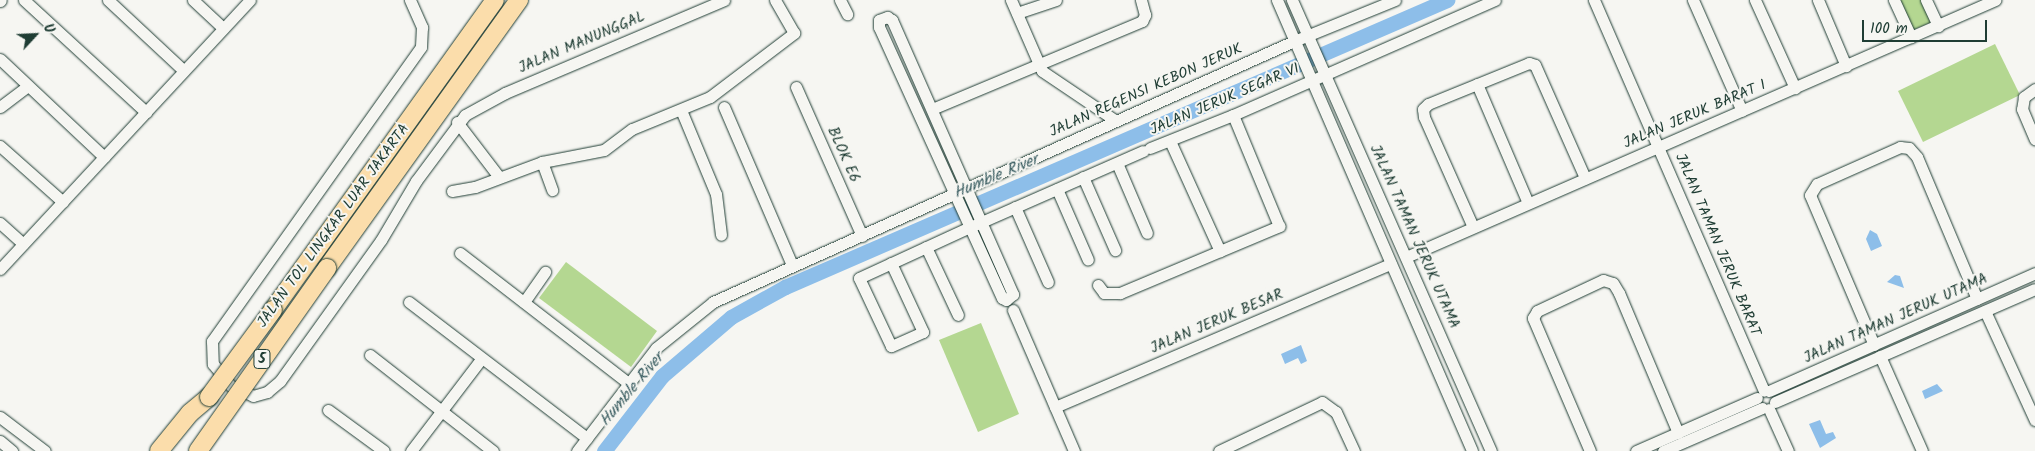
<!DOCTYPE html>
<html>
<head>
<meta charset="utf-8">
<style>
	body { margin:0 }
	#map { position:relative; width:2035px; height:451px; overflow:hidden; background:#f6f6f2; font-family:Kalam,sans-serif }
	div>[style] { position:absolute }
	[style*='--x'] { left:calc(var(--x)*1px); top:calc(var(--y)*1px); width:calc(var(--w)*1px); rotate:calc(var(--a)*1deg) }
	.green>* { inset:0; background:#b4d791 }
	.water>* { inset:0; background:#8dbee9 }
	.river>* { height:15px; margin:-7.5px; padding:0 7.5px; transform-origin:7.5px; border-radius:7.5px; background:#8dbee9 }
	.roads { filter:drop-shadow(0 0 1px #1f3d34) drop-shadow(0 0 1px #1f3d34) }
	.minor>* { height:11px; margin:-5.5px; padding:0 5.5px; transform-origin:5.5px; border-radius:5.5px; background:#f6f6f2 }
	.highway>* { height:18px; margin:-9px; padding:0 9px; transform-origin:9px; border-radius:9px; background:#fbddab }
	.bridges { filter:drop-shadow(0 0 1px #1f3d34) drop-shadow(0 0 1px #1f3d34) }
	.highway-bridge>* { height:18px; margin:-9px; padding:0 9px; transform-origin:9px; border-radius:9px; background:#fbddab }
	span { translate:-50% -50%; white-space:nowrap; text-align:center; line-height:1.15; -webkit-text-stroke:4px #f6f6f2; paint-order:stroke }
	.shield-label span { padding:1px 4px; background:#f6f6f2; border:1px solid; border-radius:4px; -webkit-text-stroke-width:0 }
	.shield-label { font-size:14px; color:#1f3d34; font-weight:700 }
	.street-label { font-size:15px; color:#1f3d34 }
	.water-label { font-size:16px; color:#3a5d61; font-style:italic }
	.north { position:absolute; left:10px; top:10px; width:50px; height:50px; -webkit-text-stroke:4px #f6f6f2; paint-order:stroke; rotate:65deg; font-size:14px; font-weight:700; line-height:20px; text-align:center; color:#1f3d34 }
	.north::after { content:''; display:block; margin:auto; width:18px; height:22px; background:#1f3d34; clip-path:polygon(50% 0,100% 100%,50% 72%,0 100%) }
	.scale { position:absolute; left:1862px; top:20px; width:125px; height:22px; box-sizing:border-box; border:2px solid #1f3d34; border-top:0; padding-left:6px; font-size:15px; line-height:18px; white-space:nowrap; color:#1f3d34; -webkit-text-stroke:4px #f6f6f2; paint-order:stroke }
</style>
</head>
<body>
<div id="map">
	<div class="green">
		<i style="clip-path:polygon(1899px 0,1922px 0,1932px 22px,1913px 30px)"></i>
		<i style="clip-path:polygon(1995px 44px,2020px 95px,1923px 142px,1898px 91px)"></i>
		<i style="clip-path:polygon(566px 262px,657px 331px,631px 367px,539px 298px)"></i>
		<i style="clip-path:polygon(981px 323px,1019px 414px,978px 432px,939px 340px)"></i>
	</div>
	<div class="water">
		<i style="clip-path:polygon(1870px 230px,1877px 234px,1882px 246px,1871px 251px,1866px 239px)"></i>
		<i style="clip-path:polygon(1895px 275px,1900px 276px,1904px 288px,1887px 282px)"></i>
		<i style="clip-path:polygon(1301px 345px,1307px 361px,1301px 364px,1298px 358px,1285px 364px,1281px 354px)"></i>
		<i style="clip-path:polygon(1937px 384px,1943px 391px,1925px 399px,1922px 391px)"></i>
		<i style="clip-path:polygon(1820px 420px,1826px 434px,1833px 432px,1836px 438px,1820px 448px,1809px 424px)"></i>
	</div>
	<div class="river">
		<i style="--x:604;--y:451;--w:95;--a:-52.3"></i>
		<i style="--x:662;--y:376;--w:91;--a:-40.5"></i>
		<i style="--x:731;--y:317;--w:62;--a:-29.1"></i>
		<i style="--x:785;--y:287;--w:722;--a:-23.44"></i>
	</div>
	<div class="roads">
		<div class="minor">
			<i style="--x:24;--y:0;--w:166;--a:42.6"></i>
			<i style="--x:108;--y:0;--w:103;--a:43"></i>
			<i style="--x:193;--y:0;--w:41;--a:43"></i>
			<i style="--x:410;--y:0;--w:30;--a:66"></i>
			<i style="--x:422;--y:27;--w:20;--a:93"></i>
			<i style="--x:421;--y:47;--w:361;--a:125.4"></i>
			<i style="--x:212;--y:341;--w:23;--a:88"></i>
			<i style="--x:213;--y:364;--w:28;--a:51"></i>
			<i style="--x:231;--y:386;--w:24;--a:24"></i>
			<i style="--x:253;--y:396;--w:15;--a:-16"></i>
			<i style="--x:267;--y:392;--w:17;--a:-40"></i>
			<i style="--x:280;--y:381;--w:173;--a:-54.4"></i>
			<i style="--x:381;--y:240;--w:69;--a:-59.3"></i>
			<i style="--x:416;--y:181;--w:82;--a:-53.4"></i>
			<i style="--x:465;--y:115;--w:46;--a:-28.8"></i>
			<i style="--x:505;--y:93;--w:238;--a:-23"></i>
			<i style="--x:840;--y:0;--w:16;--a:63"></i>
			<i style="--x:1011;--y:0;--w:77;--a:66.4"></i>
			<i style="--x:1042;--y:71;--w:89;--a:34"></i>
			<i style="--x:1277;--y:0;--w:491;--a:66.6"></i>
			<i style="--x:1292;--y:0;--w:493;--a:66.2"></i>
			<i style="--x:1594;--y:0;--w:426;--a:66.5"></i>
			<i style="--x:1693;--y:0;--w:121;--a:66.2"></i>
			<i style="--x:1755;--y:0;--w:97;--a:65.6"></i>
			<i style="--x:1818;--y:0;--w:72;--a:67"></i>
			<i style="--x:1894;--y:0;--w:41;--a:65.3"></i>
			<i style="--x:1926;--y:0;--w:29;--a:65"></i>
			<i style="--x:0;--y:1;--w:1;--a:-45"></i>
			<i style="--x:1017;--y:13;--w:41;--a:-18.4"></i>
			<i style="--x:887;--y:17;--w:6;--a:31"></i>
			<i style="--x:892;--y:20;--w:300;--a:66.2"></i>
			<i style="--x:1013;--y:294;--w:9;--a:139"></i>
			<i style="--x:1006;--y:300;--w:4;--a:-153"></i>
			<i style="--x:1002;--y:298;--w:298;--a:-114.4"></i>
			<i style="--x:879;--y:27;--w:7;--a:-90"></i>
			<i style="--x:879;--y:20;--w:9;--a:-21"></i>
			<i style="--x:0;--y:59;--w:143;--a:43.3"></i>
			<i style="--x:1477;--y:84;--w:129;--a:66.8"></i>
			<i style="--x:796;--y:87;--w:163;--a:66.1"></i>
			<i style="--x:2035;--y:89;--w:14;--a:144"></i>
			<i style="--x:2024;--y:97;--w:12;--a:99"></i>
			<i style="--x:2022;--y:109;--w:33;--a:67"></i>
			<i style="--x:0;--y:107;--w:35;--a:-37"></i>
			<i style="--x:724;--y:107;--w:172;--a:66.7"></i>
			<i style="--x:932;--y:109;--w:228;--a:-22.7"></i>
			<i style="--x:1142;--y:21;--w:7;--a:-63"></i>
			<i style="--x:1145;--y:15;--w:16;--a:-105"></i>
			<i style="--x:681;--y:110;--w:91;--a:67.4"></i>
			<i style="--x:716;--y:194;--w:41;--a:83"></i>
			<i style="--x:457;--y:122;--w:69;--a:52.6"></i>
			<i style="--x:1170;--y:141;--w:121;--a:65.6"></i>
			<i style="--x:0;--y:146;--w:84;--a:41.6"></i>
			<i style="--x:1150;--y:148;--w:89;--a:-21.7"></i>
			<i style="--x:1233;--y:115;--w:286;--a:-23.7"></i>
			<i style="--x:542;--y:162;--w:30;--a:70"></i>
			<i style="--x:1117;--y:163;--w:76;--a:66.8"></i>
			<i style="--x:1083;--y:177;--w:80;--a:66.3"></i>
			<i style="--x:1057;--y:189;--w:77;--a:66.4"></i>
			<i style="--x:452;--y:191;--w:23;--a:-10"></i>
			<i style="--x:475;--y:187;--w:72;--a:-20.5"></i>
			<i style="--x:542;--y:162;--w:63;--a:-11"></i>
			<i style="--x:604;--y:150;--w:35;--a:-37"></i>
			<i style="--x:632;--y:129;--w:84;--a:-22.3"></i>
			<i style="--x:710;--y:97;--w:106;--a:-37.3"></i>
			<i style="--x:794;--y:33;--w:38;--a:-120"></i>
			<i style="--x:1015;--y:207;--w:82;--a:66.3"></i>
			<i style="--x:0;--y:223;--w:31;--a:42"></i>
			<i style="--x:1473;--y:227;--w:120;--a:-114"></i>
			<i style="--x:1424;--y:117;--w:8;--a:-97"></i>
			<i style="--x:1423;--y:109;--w:7;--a:-45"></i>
			<i style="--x:1428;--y:104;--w:109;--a:-22.1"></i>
			<i style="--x:1529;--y:63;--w:6;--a:18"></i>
			<i style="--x:1535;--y:65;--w:124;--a:66.1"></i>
			<i style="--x:926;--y:247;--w:75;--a:64.8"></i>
			<i style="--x:460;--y:253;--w:212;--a:37.7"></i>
			<i style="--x:1406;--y:257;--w:643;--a:-23.57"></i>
			<i style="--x:891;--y:263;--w:76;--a:65.1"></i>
			<i style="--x:923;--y:332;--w:35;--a:156"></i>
			<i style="--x:891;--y:346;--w:75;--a:-115.2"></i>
			<i style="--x:859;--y:278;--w:122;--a:-24.7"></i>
			<i style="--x:970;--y:227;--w:189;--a:-23.7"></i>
			<i style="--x:0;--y:269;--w:367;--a:-47.1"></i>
			<i style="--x:1098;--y:285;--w:10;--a:53"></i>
			<i style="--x:1104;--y:293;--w:16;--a:0"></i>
			<i style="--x:1120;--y:293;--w:173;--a:-22.8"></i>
			<i style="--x:1279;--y:226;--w:120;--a:-112.5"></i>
			<i style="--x:409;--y:302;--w:224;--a:37.4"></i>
			<i style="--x:524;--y:302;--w:37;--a:-55"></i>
			<i style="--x:1013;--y:310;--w:154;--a:66.6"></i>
			<i style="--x:1985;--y:311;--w:120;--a:65.4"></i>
			<i style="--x:1874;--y:345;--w:163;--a:-113.1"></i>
			<i style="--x:1810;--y:195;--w:13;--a:-58"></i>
			<i style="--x:1817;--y:184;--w:91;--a:-24"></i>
			<i style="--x:1900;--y:147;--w:9;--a:6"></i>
			<i style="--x:1909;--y:148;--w:12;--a:48"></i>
			<i style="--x:1917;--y:157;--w:154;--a:67.1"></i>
			<i style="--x:370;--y:355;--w:156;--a:38"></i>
			<i style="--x:1880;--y:356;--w:104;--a:66.1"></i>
			<i style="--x:1769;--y:391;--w:291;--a:-23.9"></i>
			<i style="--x:1775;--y:402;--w:283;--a:-23.5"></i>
			<i style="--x:1055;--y:407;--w:365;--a:-23.1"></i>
			<i style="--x:1769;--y:409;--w:46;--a:65.7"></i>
			<i style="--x:328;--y:410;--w:69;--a:36.2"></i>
			<i style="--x:0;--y:417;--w:56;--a:37.1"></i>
			<i style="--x:0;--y:441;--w:16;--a:40"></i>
			<i style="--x:411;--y:451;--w:116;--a:-52.7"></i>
			<i style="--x:577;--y:451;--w:130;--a:-52.5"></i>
			<i style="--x:656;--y:348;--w:73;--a:-38.9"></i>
			<i style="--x:713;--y:302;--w:637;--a:-24.19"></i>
			<i style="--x:1294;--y:41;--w:109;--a:-22.1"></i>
			<i style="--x:1219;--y:451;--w:114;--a:-25.4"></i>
			<i style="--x:1322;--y:402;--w:17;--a:36"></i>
			<i style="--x:1336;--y:412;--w:43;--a:65.2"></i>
			<i style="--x:1590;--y:451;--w:145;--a:-113.2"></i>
			<i style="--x:1533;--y:318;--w:8;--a:-60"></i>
			<i style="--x:1537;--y:311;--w:73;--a:-25.2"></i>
			<i style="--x:1603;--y:280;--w:10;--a:17"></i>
			<i style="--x:1613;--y:283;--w:12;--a:59"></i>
			<i style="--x:1619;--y:293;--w:152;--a:67.1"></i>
			<i style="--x:1636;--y:451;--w:132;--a:-23.7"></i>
			<i style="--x:1663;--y:451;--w:108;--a:-23.5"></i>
		</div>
		<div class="highway">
			<i style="--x:327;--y:268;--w:330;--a:-54.4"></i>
			<i style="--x:273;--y:310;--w:381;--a:-54.4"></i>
			<i style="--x:159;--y:451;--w:49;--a:-50.8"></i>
			<i style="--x:190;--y:413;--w:25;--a:-40"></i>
		</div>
	</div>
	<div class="bridges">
		<div class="highway-bridge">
			<i style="--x:209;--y:397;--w:108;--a:-53.7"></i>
			<i style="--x:198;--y:451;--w:224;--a:-54.8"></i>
		</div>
	</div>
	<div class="shield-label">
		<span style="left:262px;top:359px">5</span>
	</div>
	<div class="street-label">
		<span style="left:582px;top:43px;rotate:-23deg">JALAN MANUNGGAL</span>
		<span style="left:1146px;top:91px;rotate:-24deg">JALAN REGENSI KEBON JERUK</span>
		<span style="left:1225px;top:100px;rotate:-23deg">JALAN JERUK SEGAR VI</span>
		<span style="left:1695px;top:115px;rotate:-23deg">JALAN JERUK BARAT I</span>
		<span style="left:843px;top:155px;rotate:66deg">BLOK E6</span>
		<span style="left:334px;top:226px;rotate:-54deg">JALAN TOL LINGKAR LUAR JAKARTA</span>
		<span style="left:1414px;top:237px;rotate:66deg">JALAN TAMAN JERUK UTAMA</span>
		<span style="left:1717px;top:245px;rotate:67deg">JALAN TAMAN JERUK BARAT</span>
		<span style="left:1896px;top:319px;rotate:-24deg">JALAN TAMAN JERUK UTAMA</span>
		<span style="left:1217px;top:322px;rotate:-23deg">JALAN JERUK BESAR</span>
	</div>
	<div class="water-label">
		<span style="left:996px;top:177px;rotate:-23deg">Humble River</span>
		<span style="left:632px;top:390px;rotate:-50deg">Humble River</span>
	</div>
	<div class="north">U</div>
	<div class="scale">100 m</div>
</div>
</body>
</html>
